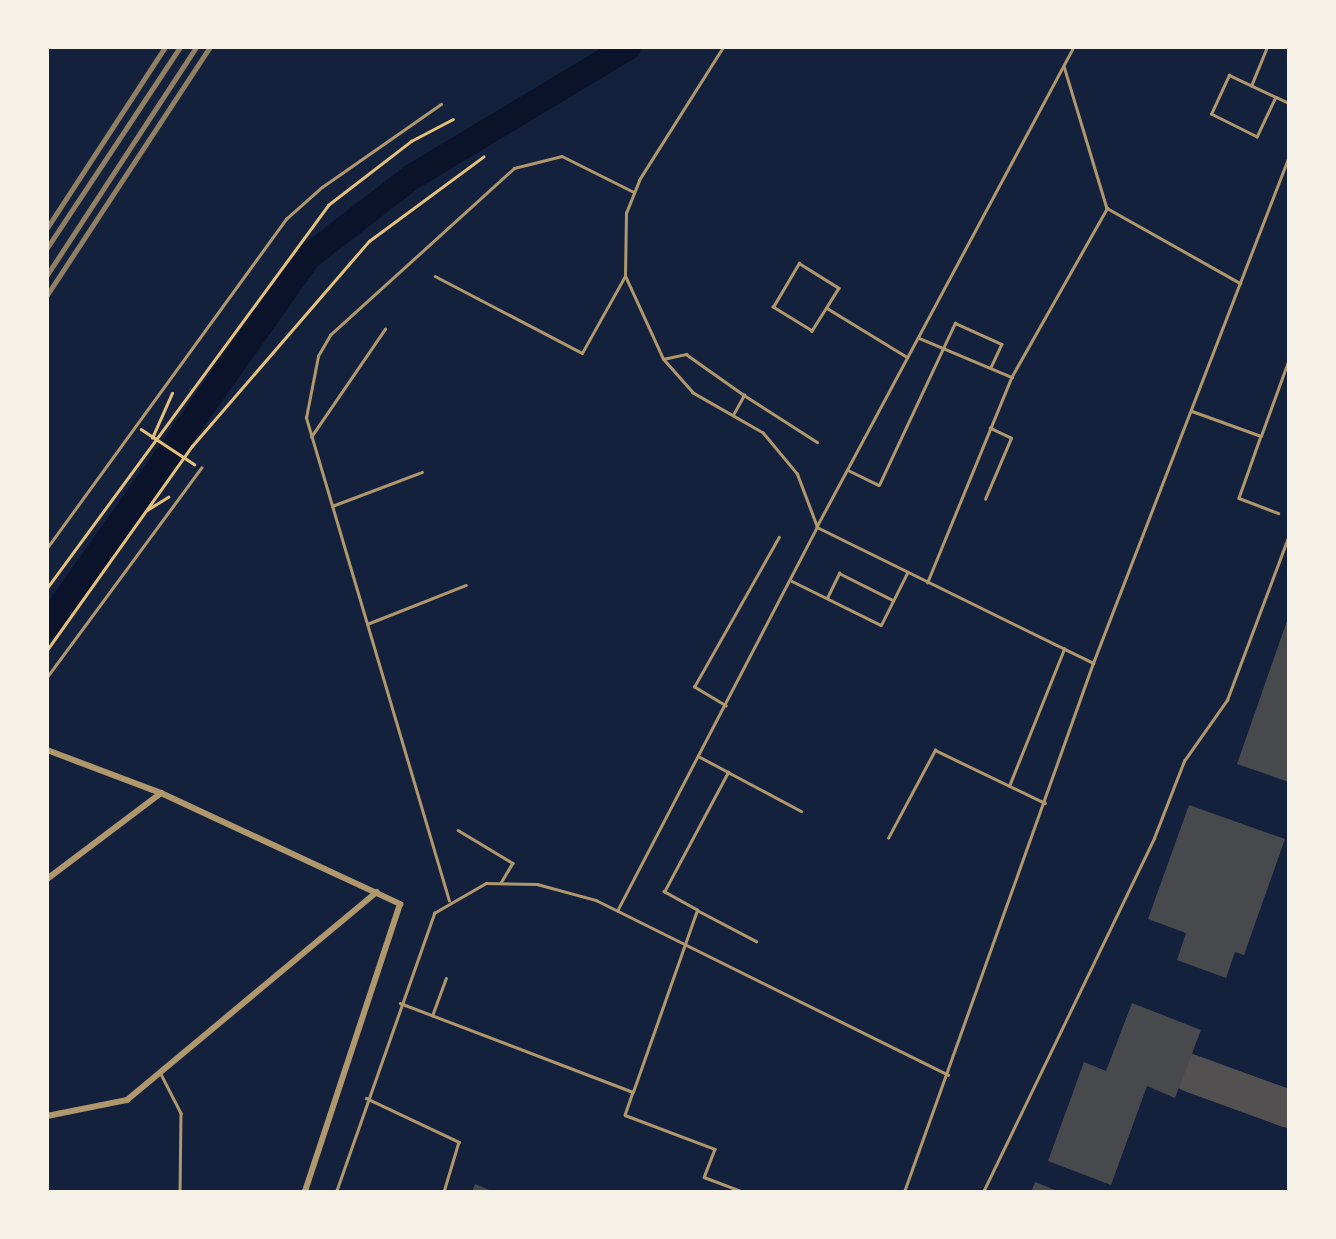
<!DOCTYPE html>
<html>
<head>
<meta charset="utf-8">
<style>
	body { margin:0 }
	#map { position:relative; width:1336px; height:1239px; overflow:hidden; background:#14213d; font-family:"IBM Plex Serif",serif }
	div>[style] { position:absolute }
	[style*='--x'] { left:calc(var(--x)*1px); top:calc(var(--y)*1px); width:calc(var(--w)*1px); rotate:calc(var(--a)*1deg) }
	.river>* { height:26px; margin:-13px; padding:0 13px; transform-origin:13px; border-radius:13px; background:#0b132b }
	.taxiway>* { height:38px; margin:-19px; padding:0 19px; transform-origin:19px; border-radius:19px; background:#525050 }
	.building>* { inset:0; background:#48494c }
	.path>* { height:2.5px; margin:-1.25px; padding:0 1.25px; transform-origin:1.25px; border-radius:1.25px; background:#e5c07b }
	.service>* { height:2.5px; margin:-1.25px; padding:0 1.25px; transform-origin:1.25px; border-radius:1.25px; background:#b1986c }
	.minor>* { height:6px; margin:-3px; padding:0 3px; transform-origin:3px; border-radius:3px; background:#b1986c }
	.rail>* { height:4.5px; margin:-2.25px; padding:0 2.25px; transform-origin:2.25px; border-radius:2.25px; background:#918062 }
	span { translate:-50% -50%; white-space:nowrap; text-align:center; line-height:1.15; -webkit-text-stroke:7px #f6f1e7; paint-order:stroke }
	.frame { position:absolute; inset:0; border:49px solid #f6f1e7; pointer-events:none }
</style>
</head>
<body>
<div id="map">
	<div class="river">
		<i style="--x:47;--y:626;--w:452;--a:-54.7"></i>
		<i style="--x:308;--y:257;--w:131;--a:-37.6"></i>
		<i style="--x:412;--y:177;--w:252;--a:-31"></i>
	</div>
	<div class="taxiway">
		<i style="--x:1190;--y:1073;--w:105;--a:20"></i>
	</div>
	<div class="building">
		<i style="clip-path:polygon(1288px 618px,1289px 618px,1289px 782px,1237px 764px)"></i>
		<i style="clip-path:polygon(1189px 805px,1285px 839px,1244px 955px,1235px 952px,1226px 978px,1177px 960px,1186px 933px,1148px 919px)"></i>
		<i style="clip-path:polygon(1132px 1003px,1201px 1030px,1175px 1098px,1147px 1086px,1111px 1185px,1048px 1161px,1084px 1062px,1106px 1071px)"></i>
		<i style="clip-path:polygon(1035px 1182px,1060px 1192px,1031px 1192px)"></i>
		<i style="clip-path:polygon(475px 1184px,494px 1192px,472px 1192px)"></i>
	</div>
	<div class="path">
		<i style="--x:141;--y:429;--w:64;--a:33.4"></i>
		<i style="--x:152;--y:438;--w:49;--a:-66"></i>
		<i style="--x:147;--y:510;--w:25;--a:-32"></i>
		<i style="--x:47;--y:588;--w:475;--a:-53.7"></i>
		<i style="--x:328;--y:205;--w:105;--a:-37.6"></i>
		<i style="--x:411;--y:141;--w:47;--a:-27.6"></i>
		<i style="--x:47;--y:650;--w:250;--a:-54.6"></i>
		<i style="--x:192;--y:446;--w:271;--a:-49.2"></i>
		<i style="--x:369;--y:241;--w:142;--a:-36.4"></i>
	</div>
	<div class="service">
		<i style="--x:1074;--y:47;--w:544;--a:118.17"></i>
		<i style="--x:817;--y:527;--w:308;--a:26.2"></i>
		<i style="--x:1064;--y:66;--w:148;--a:73.2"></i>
		<i style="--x:1107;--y:208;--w:153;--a:29.4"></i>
		<i style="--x:1251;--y:86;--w:42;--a:-67.7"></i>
		<i style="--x:1276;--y:97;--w:44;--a:115.4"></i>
		<i style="--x:1257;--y:137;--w:51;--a:-153.4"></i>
		<i style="--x:1211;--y:114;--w:43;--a:-65.2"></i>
		<i style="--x:1229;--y:75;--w:52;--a:25.1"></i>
		<i style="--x:1276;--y:97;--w:14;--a:25"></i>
		<i style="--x:799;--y:263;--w:47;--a:32"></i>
		<i style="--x:839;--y:288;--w:51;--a:122.1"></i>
		<i style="--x:812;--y:331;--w:46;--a:-148.4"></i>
		<i style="--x:773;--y:307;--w:51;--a:-59.4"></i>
		<i style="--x:435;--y:276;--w:166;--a:27.6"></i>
		<i style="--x:582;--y:353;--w:88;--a:-60.8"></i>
		<i style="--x:827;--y:308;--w:94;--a:31.5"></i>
		<i style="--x:919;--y:338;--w:101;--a:22.8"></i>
		<i style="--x:1012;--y:377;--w:222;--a:112.3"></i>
		<i style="--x:663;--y:359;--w:24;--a:-12"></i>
		<i style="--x:686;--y:354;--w:71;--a:35.3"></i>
		<i style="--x:1012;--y:376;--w:193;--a:-60.5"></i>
		<i style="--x:1192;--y:411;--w:73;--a:19.9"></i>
		<i style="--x:1261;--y:436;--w:66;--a:109.5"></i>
		<i style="--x:1239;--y:498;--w:42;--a:21"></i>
		<i style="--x:733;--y:415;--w:23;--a:-61"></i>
		<i style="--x:744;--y:395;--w:87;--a:32.8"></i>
		<i style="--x:1261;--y:436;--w:82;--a:-70"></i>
		<i style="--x:311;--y:437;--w:131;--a:-55.6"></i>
		<i style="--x:848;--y:470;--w:34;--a:26"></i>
		<i style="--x:879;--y:485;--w:179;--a:-64.9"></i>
		<i style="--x:955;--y:323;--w:51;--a:24.1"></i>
		<i style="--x:1002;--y:344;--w:26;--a:115"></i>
		<i style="--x:985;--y:499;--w:66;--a:-66.9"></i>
		<i style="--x:1011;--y:438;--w:23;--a:-155"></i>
		<i style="--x:332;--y:506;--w:96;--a:-20.7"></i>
		<i style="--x:47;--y:548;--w:407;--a:-54"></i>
		<i style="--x:286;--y:219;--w:48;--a:-41.6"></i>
		<i style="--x:322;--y:187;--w:145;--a:-34.9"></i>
		<i style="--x:792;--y:581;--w:99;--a:26.3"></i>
		<i style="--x:881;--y:625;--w:58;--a:-63.4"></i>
		<i style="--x:827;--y:598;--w:28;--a:-64"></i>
		<i style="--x:839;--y:573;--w:60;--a:26.6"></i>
		<i style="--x:367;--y:624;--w:106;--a:-21.5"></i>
		<i style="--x:47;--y:677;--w:260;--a:-53.6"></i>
		<i style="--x:726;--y:706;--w:37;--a:-149"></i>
		<i style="--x:694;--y:687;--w:172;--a:-60.5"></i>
		<i style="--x:700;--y:757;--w:32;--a:28"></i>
		<i style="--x:1009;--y:786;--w:148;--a:-68.1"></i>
		<i style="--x:458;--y:830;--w:64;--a:31"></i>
		<i style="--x:513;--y:863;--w:23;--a:121"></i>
		<i style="--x:888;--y:838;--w:100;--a:-61.9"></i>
		<i style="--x:935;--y:750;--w:122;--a:25.7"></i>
		<i style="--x:449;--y:901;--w:504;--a:-106.49"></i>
		<i style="--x:306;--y:418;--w:63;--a:-79"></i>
		<i style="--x:318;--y:356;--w:24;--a:-60"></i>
		<i style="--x:330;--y:335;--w:248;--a:-42.2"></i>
		<i style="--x:514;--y:168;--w:49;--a:-14"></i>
		<i style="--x:562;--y:156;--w:80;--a:26.6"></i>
		<i style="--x:697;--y:910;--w:38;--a:-151"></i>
		<i style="--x:664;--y:892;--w:136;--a:-61.9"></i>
		<i style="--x:728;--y:772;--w:83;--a:28.1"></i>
		<i style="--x:617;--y:911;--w:433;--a:-62.5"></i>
		<i style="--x:817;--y:527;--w:57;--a:-110.7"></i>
		<i style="--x:797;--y:474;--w:53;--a:-129.7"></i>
		<i style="--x:763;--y:433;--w:81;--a:-150.3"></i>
		<i style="--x:693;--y:393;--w:45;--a:-131.4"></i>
		<i style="--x:663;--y:359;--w:91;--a:-114.6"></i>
		<i style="--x:625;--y:276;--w:63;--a:-89.1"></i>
		<i style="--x:626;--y:213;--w:35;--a:-68"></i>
		<i style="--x:639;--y:180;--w:157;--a:-57.7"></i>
		<i style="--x:400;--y:1003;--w:249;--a:20.9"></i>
		<i style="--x:633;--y:1092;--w:24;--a:109"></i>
		<i style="--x:625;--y:1115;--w:96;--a:20.7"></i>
		<i style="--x:715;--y:1149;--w:30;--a:111"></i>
		<i style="--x:704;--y:1177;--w:43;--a:20.6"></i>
		<i style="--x:432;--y:1016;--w:40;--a:-69.8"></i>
		<i style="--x:161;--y:1074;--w:44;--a:62.9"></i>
		<i style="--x:181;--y:1113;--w:79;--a:90.7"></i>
		<i style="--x:633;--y:1092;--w:193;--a:-70.6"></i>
		<i style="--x:697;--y:910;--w:67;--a:27.7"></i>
		<i style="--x:366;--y:1098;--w:103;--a:25.3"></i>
		<i style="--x:459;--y:1142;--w:52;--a:106.7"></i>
		<i style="--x:336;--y:1192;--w:296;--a:-70.6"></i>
		<i style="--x:434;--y:913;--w:60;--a:-30"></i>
		<i style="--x:486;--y:883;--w:51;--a:1.1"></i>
		<i style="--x:537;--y:884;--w:61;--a:15.2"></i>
		<i style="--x:596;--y:900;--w:393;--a:26.4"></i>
		<i style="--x:904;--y:1192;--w:562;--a:-70.34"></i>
		<i style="--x:1093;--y:663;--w:544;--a:-68.86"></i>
		<i style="--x:983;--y:1192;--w:393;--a:-64.2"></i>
		<i style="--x:1154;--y:838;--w:83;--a:-68.7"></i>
		<i style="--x:1184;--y:761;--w:75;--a:-54.8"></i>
		<i style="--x:1227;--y:700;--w:176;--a:-69.4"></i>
	</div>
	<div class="minor">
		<i style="--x:47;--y:750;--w:122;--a:20.7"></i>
		<i style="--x:47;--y:879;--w:143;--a:-37"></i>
		<i style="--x:161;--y:793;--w:264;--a:24.9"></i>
		<i style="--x:400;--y:904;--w:303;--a:108.3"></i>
		<i style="--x:47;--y:1116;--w:82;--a:-11.3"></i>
		<i style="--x:127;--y:1100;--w:325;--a:-39.8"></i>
	</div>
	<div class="rail">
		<i style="--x:47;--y:228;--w:216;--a:-56.9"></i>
		<i style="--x:47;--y:248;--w:241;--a:-56.5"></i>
		<i style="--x:47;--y:275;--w:272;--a:-56.8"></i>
		<i style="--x:47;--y:295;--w:297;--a:-56.7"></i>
	</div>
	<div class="frame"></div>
</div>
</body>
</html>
